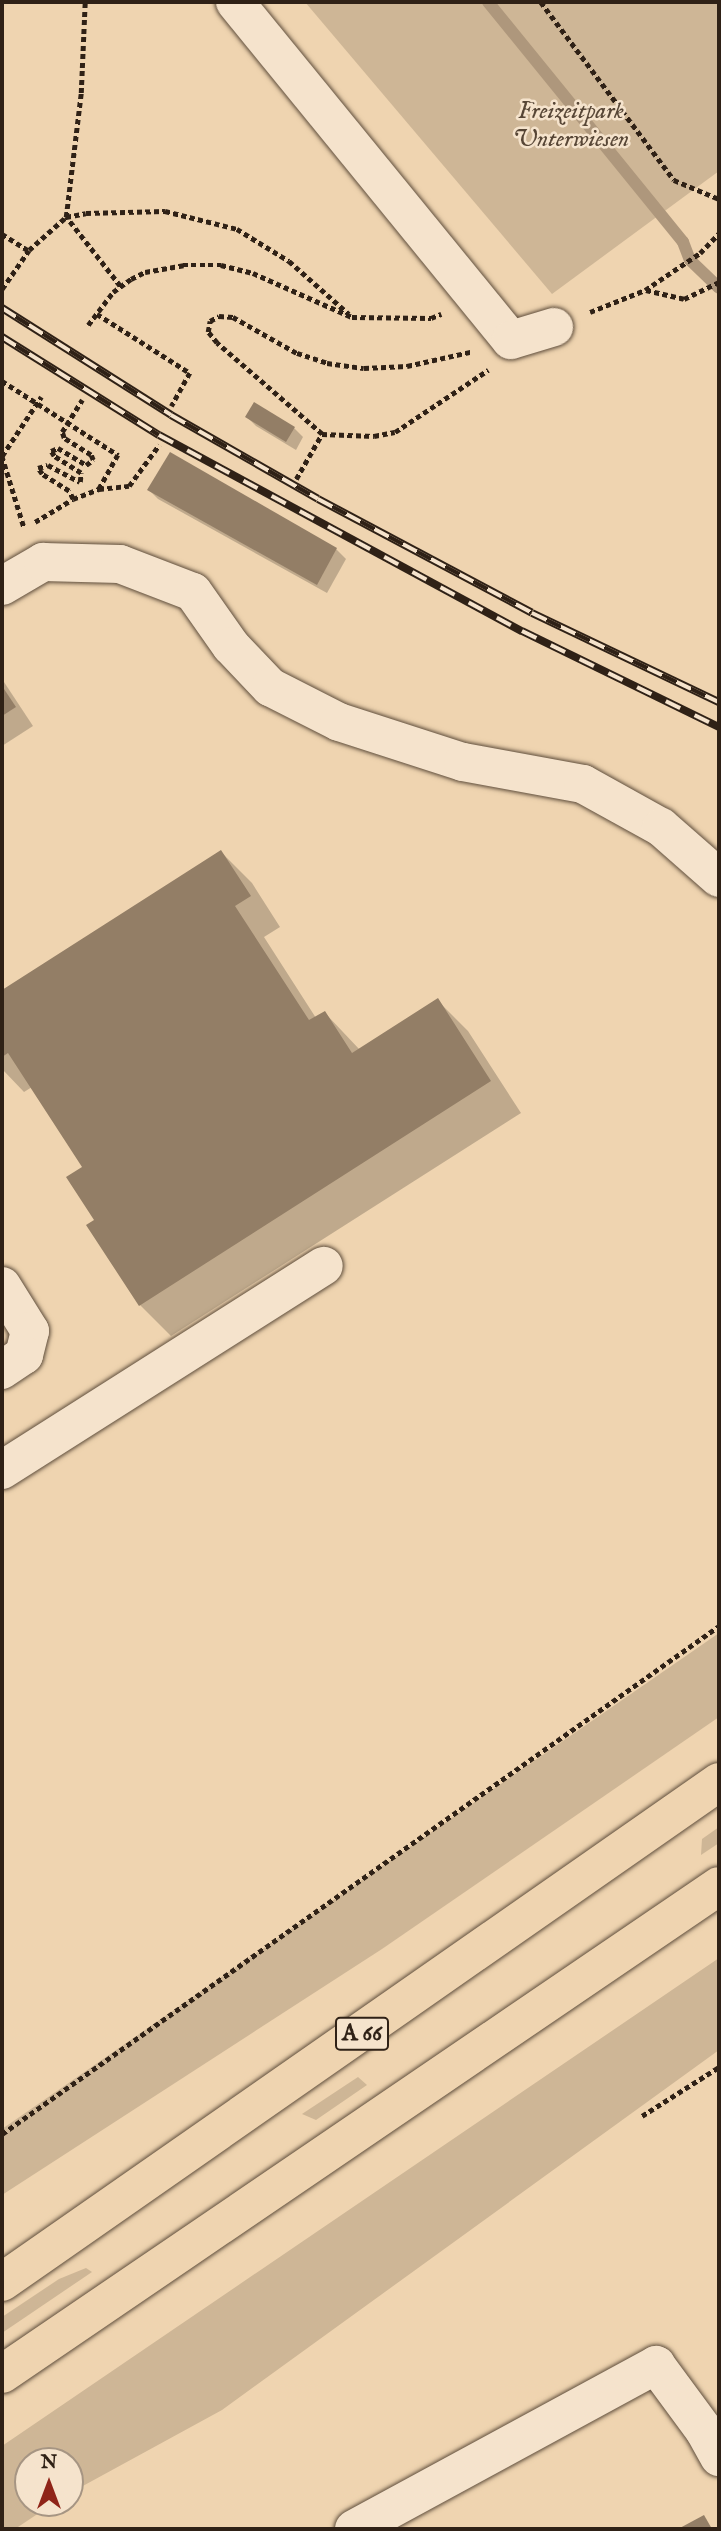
<!DOCTYPE html>
<html>
<head>
<meta charset="utf-8">
<style>
	body { margin:0 }
	#map { position:relative; width:721px; height:2531px; overflow:hidden; background:#efd4b0; font-family:"IM FELL English",serif }
	div>[style] { position:absolute }
	[style*='--x'] { left:calc(var(--x)*1px); top:calc(var(--y)*1px); width:calc(var(--w)*1px); rotate:calc(var(--a)*1deg) }
	.green>* { inset:0; background:#ceb696 }
	.shadow>* { inset:0; background:#0003 }
	.stream>* { height:12px; margin:-6px; padding:0 6px; transform-origin:6px; border-radius:6px; background:#ae977c }
	.building>* { inset:0; background:#937e66 }
	.path>* { height:4.5px; margin-top:-2.25px; transform-origin:0; background:repeating-linear-gradient(90deg,#2f2116 0 5px,transparent 0 8.5px) }
	.roads { filter:drop-shadow(0 0 2px #5f4e3c) drop-shadow(0 0 2px #5f4e3c) }
	.minor>* { height:38px; margin:-19px; padding:0 19px; transform-origin:19px; border-radius:19px; background:#f5e3cc }
	.highway>* { height:38px; margin:-19px; padding:0 19px; transform-origin:19px; border-radius:19px; background:#efd4b0 }
	.rail>* { height:8px; margin-top:-4px; transform-origin:0; background:repeating-linear-gradient(90deg,#f5e3cc 0 16px,#2f2116 0 32px); box-sizing:border-box; border-block:2px solid #2f2116 }
	span { translate:-50% -50%; white-space:nowrap; text-align:center; line-height:1.15; -webkit-text-stroke:5px #f5e3cc; paint-order:stroke }
	.shield-label span { padding:2px 5px; background:#f5e3cc; border:2px solid; border-radius:5px; -webkit-text-stroke-width:0 }
	.shield-label { font-size:23px; color:#2f2116; font-weight:700 }
	.park-label { font-size:24px; color:#574636; font-style:italic }
	.frame { position:absolute; inset:0; border:4px solid #2f2116; pointer-events:none }
	.north { position:absolute; left:14px; top:2447px; width:70px; height:70px; box-sizing:border-box; background:#f5e3cc; border:2px solid #a69583; border-radius:50%; rotate:0deg; font-size:19px; font-weight:700; line-height:28px; text-align:center; color:#2f2116 }
	.north::after { content:''; display:block; margin:auto; width:24px; height:32px; background:#8f2418; clip-path:polygon(50% 0,100% 100%,50% 72%,0 100%) }
</style>
</head>
<body>
<div id="map">
	<div class="green">
		<i style="clip-path:polygon(305px 2px,719px 2px,719px 171px,552px 294px)"></i>
		<i style="clip-path:polygon(719px 1633px,719px 1717px,382px 1949px,2px 2195px,2px 2129px)"></i>
		<i style="clip-path:polygon(719px 1827px,719px 1843px,701px 1855px,702px 1839px)"></i>
		<i style="clip-path:polygon(719px 1958px,719px 2050px,222px 2410px,70px 2493px,70px 2461px,28px 2461px,28px 2503px,54px 2503px,15px 2529px,2px 2529px,2px 2446px)"></i>
		<i style="clip-path:polygon(358px 2077px,367px 2085px,316px 2120px,302px 2114px)"></i>
		<i style="clip-path:polygon(86px 2268px,92px 2272px,2px 2333px,2px 2317px,59px 2279px)"></i>
	</div>
	<div class="shadow">
		<i style="clip-path:polygon(247px 417px,294px 428px,303px 437px,296px 450px,256px 426px)"></i>
		<i style="clip-path:polygon(171px 455px,336px 549px,346px 559px,327px 593px,158px 499px,149px 490px)"></i>
		<i style="clip-path:polygon(2px 679px,33px 726px,2px 746px)"></i>
		<i style="clip-path:polygon(221px 852px,252px 883px,280px 927px,264px 937px,316px 1018px,325px 1013px,360px 1050px,437px 1000px,468px 1031px,521px 1113px,171px 1336px,140px 1305px,96px 1220px,84px 1167px,32px 1087px,24px 1092px,2px 1069px,2px 993px)"></i>
	</div>
	<div class="stream">
		<i style="--x:488;--y:2;--w:309;--a:50.9"></i>
		<i style="--x:683;--y:242;--w:19;--a:69"></i>
		<i style="--x:690;--y:260;--w:40;--a:44"></i>
	</div>
	<div class="building">
		<i style="clip-path:polygon(254px 402px,295px 427px,286px 442px,245px 417px)"></i>
		<i style="clip-path:polygon(170px 452px,337px 548px,317px 585px,147px 490px)"></i>
		<i style="clip-path:polygon(2px 686px,16px 707px,2px 716px)"></i>
		<i style="clip-path:polygon(221px 850px,251px 896px,235px 906px,309px 1020px,325px 1011px,352px 1053px,438px 998px,491px 1081px,139px 1306px,86px 1225px,94px 1220px,66px 1177px,82px 1167px,8px 1053px,2px 1057px,2px 990px)"></i>
		<i style="clip-path:polygon(704px 2515px,712px 2529px,678px 2529px)"></i>
	</div>
	<div class="path">
		<i style="--x:541;--y:2;--w:222;--a:53.2"></i>
		<i style="--x:674;--y:180;--w:49;--a:22.9"></i>
		<i style="--x:2;--y:234;--w:31;--a:32"></i>
		<i style="--x:120;--y:286;--w:88;--a:-128"></i>
		<i style="--x:66;--y:217;--w:20;--a:-11"></i>
		<i style="--x:86;--y:213;--w:79;--a:-1.5"></i>
		<i style="--x:165;--y:211;--w:74;--a:14"></i>
		<i style="--x:237;--y:229;--w:61;--a:31.6"></i>
		<i style="--x:289;--y:261;--w:80;--a:41.5"></i>
		<i style="--x:2;--y:289;--w:47;--a:-55.3"></i>
		<i style="--x:29;--y:250;--w:50;--a:-41.7"></i>
		<i style="--x:66;--y:217;--w:125;--a:-83.1"></i>
		<i style="--x:81;--y:93;--w:91;--a:-87.5"></i>
		<i style="--x:646;--y:290;--w:39;--a:13"></i>
		<i style="--x:684;--y:299;--w:39;--a:-26"></i>
		<i style="--x:590;--y:312;--w:59;--a:-21.8"></i>
		<i style="--x:645;--y:290;--w:66;--a:-33.9"></i>
		<i style="--x:700;--y:253;--w:28;--a:-46"></i>
		<i style="--x:97;--y:314;--w:110;--a:32.4"></i>
		<i style="--x:190;--y:373;--w:38;--a:119"></i>
		<i style="--x:88;--y:325;--w:41;--a:-52.9"></i>
		<i style="--x:113;--y:292;--w:22;--a:-36"></i>
		<i style="--x:131;--y:279;--w:16;--a:-27"></i>
		<i style="--x:145;--y:272;--w:39;--a:-10"></i>
		<i style="--x:183;--y:265;--w:38;--a:0"></i>
		<i style="--x:221;--y:265;--w:33;--a:14"></i>
		<i style="--x:253;--y:273;--w:108;--a:24"></i>
		<i style="--x:352;--y:317;--w:79;--a:0.7"></i>
		<i style="--x:431;--y:318;--w:11;--a:-22"></i>
		<i style="--x:2;--y:381;--w:138;--a:32.5"></i>
		<i style="--x:118;--y:455;--w:39;--a:119"></i>
		<i style="--x:99;--y:489;--w:30;--a:-6"></i>
		<i style="--x:129;--y:486;--w:51;--a:-53.8"></i>
		<i style="--x:322;--y:434;--w:139;--a:-139.1"></i>
		<i style="--x:217;--y:343;--w:14;--a:-129"></i>
		<i style="--x:208;--y:332;--w:11;--a:-80"></i>
		<i style="--x:210;--y:321;--w:10;--a:-29"></i>
		<i style="--x:219;--y:316;--w:14;--a:4"></i>
		<i style="--x:233;--y:317;--w:73;--a:29.4"></i>
		<i style="--x:297;--y:353;--w:32;--a:18"></i>
		<i style="--x:327;--y:363;--w:37;--a:8"></i>
		<i style="--x:364;--y:368;--w:43;--a:-2.7"></i>
		<i style="--x:407;--y:366;--w:65;--a:-12.5"></i>
		<i style="--x:2;--y:456;--w:74;--a:72.8"></i>
		<i style="--x:2;--y:456;--w:71;--a:-56.5"></i>
		<i style="--x:296;--y:479;--w:52;--a:-60"></i>
		<i style="--x:322;--y:434;--w:52;--a:2.2"></i>
		<i style="--x:374;--y:436;--w:21;--a:-11"></i>
		<i style="--x:395;--y:432;--w:112;--a:-33.7"></i>
		<i style="--x:73;--y:499;--w:9;--a:-117"></i>
		<i style="--x:69;--y:491;--w:32;--a:-148"></i>
		<i style="--x:42;--y:474;--w:7;--a:-124"></i>
		<i style="--x:38;--y:468;--w:10;--a:-17"></i>
		<i style="--x:48;--y:465;--w:36;--a:28"></i>
		<i style="--x:80;--y:482;--w:9;--a:-84"></i>
		<i style="--x:81;--y:473;--w:32;--a:-148"></i>
		<i style="--x:54;--y:456;--w:6;--a:-121"></i>
		<i style="--x:51;--y:451;--w:8;--a:-23"></i>
		<i style="--x:58;--y:448;--w:33;--a:31"></i>
		<i style="--x:86;--y:465;--w:9;--a:-36"></i>
		<i style="--x:93;--y:460;--w:5;--a:-112"></i>
		<i style="--x:91;--y:455;--w:32;--a:-148"></i>
		<i style="--x:64;--y:438;--w:6;--a:-108"></i>
		<i style="--x:62;--y:432;--w:38;--a:-58"></i>
		<i style="--x:35;--y:522;--w:44;--a:-31.2"></i>
		<i style="--x:73;--y:499;--w:28;--a:-21"></i>
		<i style="--x:642;--y:2116;--w:91;--a:-32.5"></i>
		<i style="--x:2;--y:2134;--w:879;--a:-35.32"></i>
	</div>
	<div class="roads">
		<div class="minor">
			<i style="--x:235;--y:2;--w:436;--a:50.8"></i>
			<i style="--x:511;--y:340;--w:45;--a:-16.8"></i>
			<i style="--x:2;--y:586;--w:48;--a:-30.3"></i>
			<i style="--x:43;--y:562;--w:77;--a:1.5"></i>
			<i style="--x:120;--y:564;--w:78;--a:21"></i>
			<i style="--x:193;--y:592;--w:66;--a:54.9"></i>
			<i style="--x:231;--y:646;--w:57;--a:46.4"></i>
			<i style="--x:270;--y:687;--w:77;--a:26.9"></i>
			<i style="--x:339;--y:722;--w:130;--a:17.9"></i>
			<i style="--x:463;--y:762;--w:122;--a:10.4"></i>
			<i style="--x:583;--y:784;--w:89;--a:28.9"></i>
			<i style="--x:661;--y:827;--w:77;--a:41.3"></i>
			<i style="--x:2;--y:1286;--w:53;--a:58.1"></i>
			<i style="--x:30;--y:1331;--w:25;--a:104"></i>
			<i style="--x:24;--y:1355;--w:27;--a:146"></i>
			<i style="--x:2;--y:1470;--w:381;--a:-32.4"></i>
			<i style="--x:354;--y:2529;--w:344;--a:-28.5"></i>
			<i style="--x:656;--y:2365;--w:81;--a:53.6"></i>
			<i style="--x:704;--y:2430;--w:31;--a:61"></i>
		</div>
		<div class="highway">
			<i style="--x:2;--y:2282;--w:874;--a:-34.89"></i>
			<i style="--x:2;--y:2374;--w:867;--a:-34.24"></i>
		</div>
	</div>
	<div class="rail">
		<i style="--x:2;--y:308;--w:200;--a:32.3"></i>
		<i style="--x:171;--y:415;--w:169;--a:29.7"></i>
		<i style="--x:318;--y:499;--w:242;--a:28"></i>
		<i style="--x:532;--y:613;--w:207;--a:25.5"></i>
		<i style="--x:2;--y:337;--w:185;--a:32"></i>
		<i style="--x:159;--y:435;--w:413;--a:28.4"></i>
		<i style="--x:522;--y:631;--w:219;--a:26"></i>
	</div>
	<div class="shield-label">
		<span style="left:362px;top:2034px">A 66</span>
	</div>
	<div class="park-label">
		<span style="left:571px;top:126px">Freizeitpark<br>Unterwiesen</span>
	</div>
	<div class="frame"></div>
	<div class="north">N</div>
</div>
</body>
</html>
